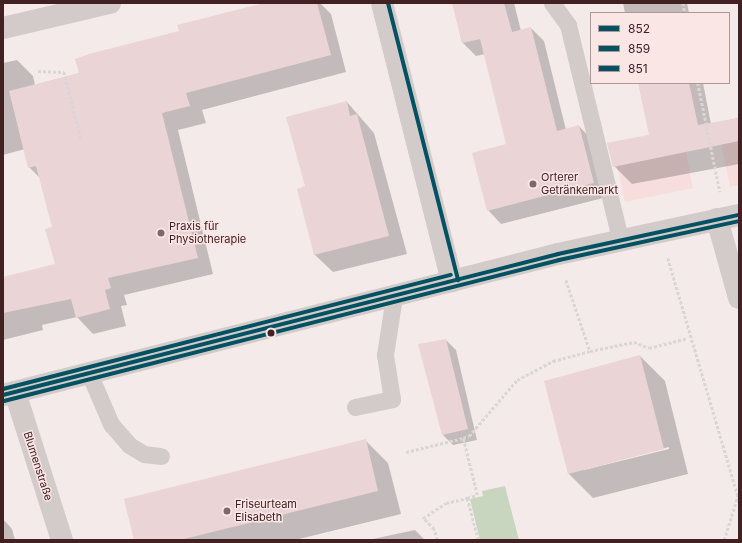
<!DOCTYPE html>
<html>
<head>
<meta charset="utf-8">
<style>
	body { margin:0 }
	#map { position:relative; width:742px; height:543px; overflow:hidden; background:#f4eaea; font-family:Inter,sans-serif }
	div>[style] { position:absolute }
	[style*='--x'] { left:calc(var(--x)*1px); top:calc(var(--y)*1px); width:calc(var(--w)*1px); rotate:calc(var(--a)*1deg) }
	.built>* { inset:0; background:#f8dddd }
	.green>* { inset:0; background:#c8d6bf }
	.shadow>* { inset:0; background:#0003 }
	.building>* { inset:0; background:#ead4d5 }
	.path>* { height:2.5px; margin-top:-1.25px; transform-origin:0; background:repeating-linear-gradient(90deg,#dad6d6 0 3px,transparent 0 5px) }
	.lane>* { height:17px; margin:-8.5px; padding:0 8.5px; transform-origin:8.5px; border-radius:8.5px; background:#d3caca }
	.street>* { height:22px; margin:-11px; padding:0 11px; transform-origin:11px; border-radius:11px; background:#d3caca }
	.bus-1>* { height:4px; margin:-2px; padding:0 2px; transform-origin:2px; border-radius:2px; background:#005262 }
	.bus-2>* { height:4px; margin:-2px; padding:0 2px; transform-origin:2px; border-radius:2px; background:#005262 }
	.bus-3>* { height:4px; margin:-2px; padding:0 2px; transform-origin:2px; border-radius:2px; background:#005262 }
	.dots>* { width:11px; height:11px; translate:-50% -50%; box-sizing:border-box; border:2px solid #f9e6e5; border-radius:50% }
	span { translate:-50% -50%; white-space:nowrap; text-align:center; line-height:1.15; -webkit-text-stroke:3px #f9e6e5; paint-order:stroke }
	.poi-label { font-size:11px; color:#432122 }
	.left { translate:0 -50%; text-align:left }
	.street-label { font-size:11px; color:#432122 }
	.frame { position:absolute; inset:0; border:4px solid #432122; pointer-events:none }
	.legend { position:absolute; left:590px; top:12px; width:140px; height:72px; box-sizing:border-box; background:#f9e6e5; border:1px solid #b09797; margin:0; padding:5px 7px; list-style:none; font-size:12px; color:#432122 }
	.legend li { display:flex; align-items:center; gap:8px; height:20px }
	.legend b { width:20px; border:1px solid #b09797 }
</style>
</head>
<body>
<div id="map">
	<div class="built">
		<i style="clip-path:polygon(739px 117px,739px 185px,730px 187px,717px 122px)"></i>
		<i style="clip-path:polygon(681px 128px,693px 188px,625px 202px,612px 142px)"></i>
	</div>
	<div class="green">
		<i style="clip-path:polygon(505px 486px,519px 540px,480px 540px,470px 499px,483px 496px,482px 491px)"></i>
	</div>
	<div class="shadow">
		<i style="clip-path:polygon(269px 3px,320px 3px,331px 14px,346px 72px,202px 110px,206px 123px,178px 130px,213px 274px,124px 295px,127px 305px,121px 306px,126px 326px,93px 334px,77px 317px,42px 325px,43px 330px,3px 340px,3px 278px,56px 265px,53px 228px,40px 178px,29px 167px,25px 149px,3px 155px,3px 63px,17px 60px,33px 76px,35px 85px,80px 73px,180px 32px)"></i>
		<i style="clip-path:polygon(453px 3px,514px 3px,521px 31px,531px 28px,544px 41px,566px 130px,579px 126px,592px 140px,607px 197px,501px 224px,488px 210px,508px 145px,485px 54px,476px 56px,462px 42px)"></i>
		<i style="clip-path:polygon(623px 3px,687px 3px,689px 13px,625px 13px)"></i>
		<i style="clip-path:polygon(639px 83px,703px 83px,711px 124px,739px 118px,739px 164px,632px 184px,614px 166px,650px 135px)"></i>
		<i style="clip-path:polygon(347px 102px,374px 133px,407px 254px,333px 272px,314px 254px,306px 187px)"></i>
		<i style="clip-path:polygon(446px 340px,456px 350px,477px 440px,453px 445px,443px 435px,419px 345px)"></i>
		<i style="clip-path:polygon(evenodd,640px 356px,665px 381px,688px 474px,593px 498px,568px 473px,640px 356px,669px 447px,669px 449px,584px 470px,584px 468px,669px 447px)"></i>
		<i style="clip-path:polygon(365px 440px,388px 463px,401px 514px,295px 540px,135px 540px)"></i>
		<i style="clip-path:polygon(3px 519px,12px 529px,15px 540px,3px 540px)"></i>
		<i style="clip-path:polygon(415px 530px,425px 540px,368px 540px)"></i>
	</div>
	<div class="building">
		<i style="clip-path:polygon(264px 3px,317px 3px,331px 55px,186px 93px,190px 106px,162px 113px,198px 258px,108px 278px,111px 288px,105px 290px,110px 309px,76px 318px,71px 299px,3px 313px,3px 277px,55px 264px,45px 229px,52px 227px,36px 166px,28px 168px,9px 91px,79px 73px,75px 59px,89px 54px,179px 31px,177px 25px)"></i>
		<i style="clip-path:polygon(452px 3px,504px 3px,512px 32px,531px 27px,557px 131px,579px 125px,594px 183px,487px 211px,472px 153px,506px 144px,480px 39px,462px 43px)"></i>
		<i style="clip-path:polygon(638px 83px,689px 83px,698px 125px,739px 118px,739px 141px,613px 167px,607px 143px,649px 135px)"></i>
		<i style="clip-path:polygon(347px 101px,350px 116px,357px 114px,389px 236px,314px 255px,297px 189px,305px 186px,286px 117px)"></i>
		<i style="clip-path:polygon(446px 339px,468px 429px,442px 435px,418px 344px)"></i>
		<i style="clip-path:polygon(640px 355px,664px 449px,568px 474px,544px 381px)"></i>
		<i style="clip-path:polygon(366px 439px,378px 491px,180px 540px,134px 540px,124px 499px)"></i>
	</div>
	<div class="path">
		<i style="--x:683;--y:3;--w:10;--a:79"></i>
		<i style="--x:38;--y:71;--w:26;--a:2"></i>
		<i style="--x:64;--y:72;--w:69;--a:75.8"></i>
		<i style="--x:698;--y:83;--w:111;--a:78.6"></i>
		<i style="--x:668;--y:258;--w:252;--a:73.6"></i>
		<i style="--x:566;--y:280;--w:75;--a:71.3"></i>
		<i style="--x:406;--y:452;--w:59;--a:-13.8"></i>
		<i style="--x:437;--y:540;--w:11;--a:-105"></i>
		<i style="--x:434;--y:529;--w:16;--a:-135"></i>
		<i style="--x:423;--y:518;--w:27;--a:-33"></i>
		<i style="--x:446;--y:503;--w:22;--a:-13"></i>
		<i style="--x:478;--y:540;--w:43;--a:-104.7"></i>
		<i style="--x:467;--y:498;--w:10;--a:-17"></i>
		<i style="--x:477;--y:495;--w:59;--a:-103.8"></i>
		<i style="--x:463;--y:438;--w:6;--a:-18"></i>
		<i style="--x:469;--y:436;--w:74;--a:-49.4"></i>
		<i style="--x:517;--y:380;--w:41;--a:-27.8"></i>
		<i style="--x:553;--y:361;--w:38;--a:-15"></i>
		<i style="--x:590;--y:351;--w:45;--a:-11.6"></i>
		<i style="--x:634;--y:342;--w:16;--a:22"></i>
		<i style="--x:649;--y:348;--w:40;--a:-14.4"></i>
		<i style="--x:724;--y:540;--w:50;--a:-72.6"></i>
	</div>
	<div class="lane">
		<i style="--x:552;--y:3;--w:27;--a:54"></i>
		<i style="--x:568;--y:25;--w:220;--a:76.3"></i>
		<i style="--x:89;--y:373;--w:56;--a:66.7"></i>
		<i style="--x:111;--y:424;--w:28;--a:49"></i>
		<i style="--x:129;--y:445;--w:17;--a:31"></i>
		<i style="--x:144;--y:454;--w:17;--a:7"></i>
		<i style="--x:355;--y:407;--w:38;--a:-12"></i>
		<i style="--x:392;--y:399;--w:45;--a:-99"></i>
		<i style="--x:385;--y:355;--w:60;--a:-81.3"></i>
	</div>
	<div class="street">
		<i style="--x:382;--y:3;--w:287;--a:75.9"></i>
		<i style="--x:3;--y:28;--w:110;--a:-13.2"></i>
		<i style="--x:717;--y:219;--w:82;--a:74.4"></i>
		<i style="--x:15;--y:392;--w:155;--a:72.4"></i>
		<i style="--x:3;--y:395;--w:573;--a:-14.25"></i>
		<i style="--x:558;--y:254;--w:185;--a:-12.2"></i>
	</div>
	<div class="bus-1">
		<i style="--x:3;--y:395;--w:573;--a:-14.25"></i>
		<i style="--x:558;--y:254;--w:185;--a:-12.2"></i>
	</div>
	<div class="bus-2">
		<i style="--x:4;--y:401;--w:573;--a:-14.25"></i>
		<i style="--x:559;--y:260;--w:184;--a:-12.2"></i>
	</div>
	<div class="bus-3">
		<i style="--x:388;--y:3;--w:286;--a:75.8"></i>
		<i style="--x:3;--y:389;--w:462;--a:-14.3"></i>
	</div>
	<div class="dots">
		<i style="left:533px;top:184px;background:#816768"></i>
		<i style="left:161px;top:233px;background:#816768"></i>
		<i style="left:271px;top:333px;background:#432122"></i>
		<i style="left:227px;top:511px;background:#816768"></i>
	</div>
	<div class="poi-label">
		<span class="left" style="left:541px;top:184px">Orterer<br>Getränkemarkt</span>
		<span class="left" style="left:169px;top:233px">Praxis für<br>Physiotherapie</span>
		<span class="left" style="left:235px;top:511px">Friseurteam<br>Elisabeth</span>
	</div>
	<div class="street-label">
		<span style="left:38px;top:466px;rotate:72deg">Blumenstraße</span>
	</div>
	<div class="frame"></div>
	<ul class="legend">
	<li><b style="height:5px;background:#005262"></b>852</li>
	<li><b style="height:5px;background:#005262"></b>859</li>
	<li><b style="height:5px;background:#005262"></b>851</li>
	</ul>
</div>
</body>
</html>
